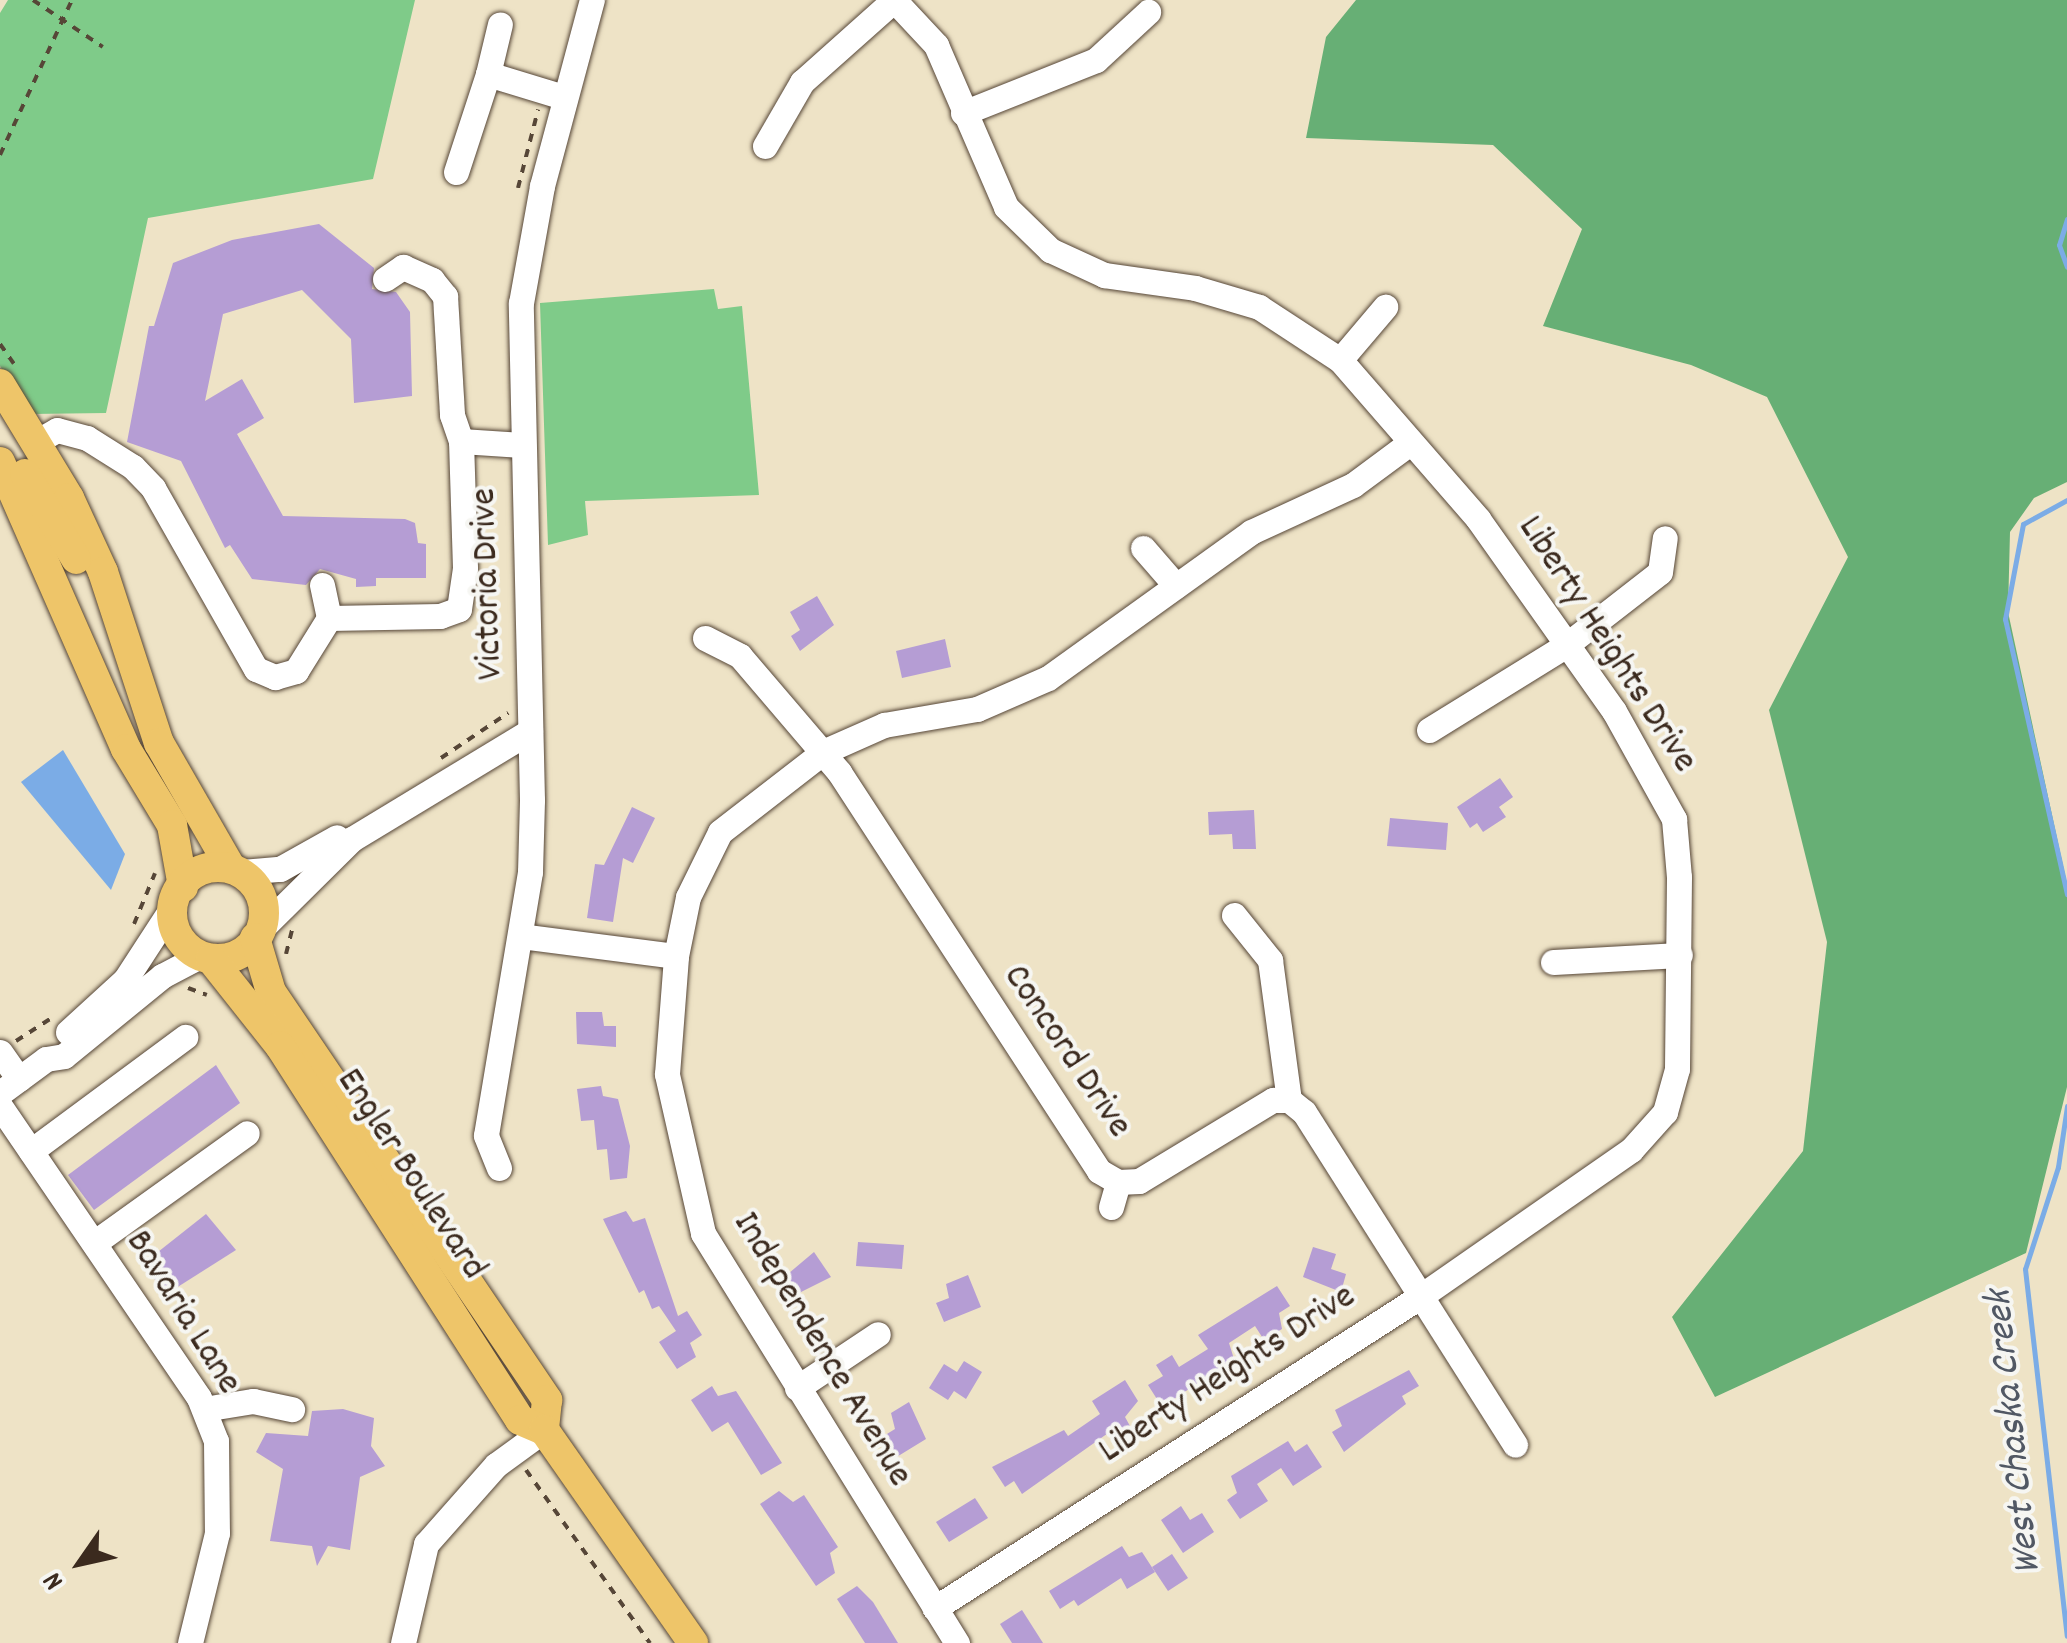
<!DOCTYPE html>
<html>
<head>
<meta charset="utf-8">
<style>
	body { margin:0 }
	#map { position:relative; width:2067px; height:1643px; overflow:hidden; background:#eee3c6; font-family:Dekko,sans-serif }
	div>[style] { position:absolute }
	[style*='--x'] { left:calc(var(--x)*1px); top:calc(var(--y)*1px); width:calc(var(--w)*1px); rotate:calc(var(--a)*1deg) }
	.green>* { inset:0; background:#7fcb89 }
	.forest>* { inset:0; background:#67af75 }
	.water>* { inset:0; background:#7bace6 }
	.stream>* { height:5px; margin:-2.5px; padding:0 2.5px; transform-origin:2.5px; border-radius:2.5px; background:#7bace6 }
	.building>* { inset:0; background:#b59dd4 }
	.path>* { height:4px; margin-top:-2px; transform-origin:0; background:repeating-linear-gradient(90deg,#564637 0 8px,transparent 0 16px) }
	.roads { filter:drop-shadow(0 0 2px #564637) drop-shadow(0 0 2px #564637) }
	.minor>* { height:25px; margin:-12.5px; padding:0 12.5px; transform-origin:12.5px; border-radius:12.5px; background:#fff }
	.major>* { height:30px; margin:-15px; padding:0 15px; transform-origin:15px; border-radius:15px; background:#eec569 }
	.major>.ring { margin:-15px; padding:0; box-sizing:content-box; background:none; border:30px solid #eec569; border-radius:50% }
	span { translate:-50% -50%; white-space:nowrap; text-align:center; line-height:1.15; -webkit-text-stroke:8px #f6f6f2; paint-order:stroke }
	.street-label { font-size:38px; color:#3b2a1e }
	.water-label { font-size:40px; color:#515864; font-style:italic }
	.north { position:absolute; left:30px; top:1513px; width:100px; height:100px; -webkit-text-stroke:8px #f6f6f2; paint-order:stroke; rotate:236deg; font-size:28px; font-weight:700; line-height:40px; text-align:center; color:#3b2a1e }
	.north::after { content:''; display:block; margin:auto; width:35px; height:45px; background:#3b2a1e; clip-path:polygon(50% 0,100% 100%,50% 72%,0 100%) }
</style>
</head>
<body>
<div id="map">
	<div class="green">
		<i style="clip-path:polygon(8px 0,415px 0,373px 179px,148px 218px,106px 413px,31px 414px,0 366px,0 13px)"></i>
		<i style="clip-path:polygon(714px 289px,718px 309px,742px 306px,759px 495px,585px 501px,588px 535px,548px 545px,540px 303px)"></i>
	</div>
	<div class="forest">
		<i style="clip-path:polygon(1356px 0,2067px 0,2067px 482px,2034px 498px,2010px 532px,2008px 612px,2067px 884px,2067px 1087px,2026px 1253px,1715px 1397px,1672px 1317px,1803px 1151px,1827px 942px,1769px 710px,1848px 557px,1767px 397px,1691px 365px,1543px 326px,1582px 229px,1493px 145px,1306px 138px,1326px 37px)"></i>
	</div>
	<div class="water">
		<i style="clip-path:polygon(63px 750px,125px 854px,111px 890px,21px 782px)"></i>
	</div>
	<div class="stream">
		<i style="--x:2067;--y:219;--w:27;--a:107"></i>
		<i style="--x:2059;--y:245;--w:23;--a:70"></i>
		<i style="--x:2067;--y:500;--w:50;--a:151.4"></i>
		<i style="--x:2023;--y:524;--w:97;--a:100.7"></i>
		<i style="--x:2005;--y:619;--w:282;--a:77.3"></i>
		<i style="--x:2067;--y:1106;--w:62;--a:98.4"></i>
		<i style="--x:2058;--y:1167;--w:107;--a:107.9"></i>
		<i style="--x:2025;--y:1269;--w:369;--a:83.5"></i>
	</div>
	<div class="building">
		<i style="clip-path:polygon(319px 224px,374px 268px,372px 289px,396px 292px,410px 312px,412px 396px,354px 403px,351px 339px,302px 290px,223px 314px,205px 401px,242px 379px,264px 418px,237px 434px,283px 516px,405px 519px,415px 523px,418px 543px,426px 544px,426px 578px,376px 578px,376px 586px,356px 587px,356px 579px,320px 569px,306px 585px,252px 579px,230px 545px,225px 548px,181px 461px,127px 442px,149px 326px,154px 326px,173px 263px,232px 240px)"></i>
		<i style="clip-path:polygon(817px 596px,834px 625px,800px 651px,791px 636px,800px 630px,790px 612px)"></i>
		<i style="clip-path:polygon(945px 639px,951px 667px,902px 678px,896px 651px)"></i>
		<i style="clip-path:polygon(1500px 778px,1513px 797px,1499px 807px,1506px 817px,1483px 832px,1477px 823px,1470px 828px,1457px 807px)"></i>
		<i style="clip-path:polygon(632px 807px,655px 818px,633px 863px,623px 858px,613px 922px,587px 918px,595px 864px,604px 865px)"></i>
		<i style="clip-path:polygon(1254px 810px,1256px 849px,1233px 849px,1232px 834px,1209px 835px,1208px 812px)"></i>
		<i style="clip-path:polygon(1390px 818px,1448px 823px,1446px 850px,1387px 846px)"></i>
		<i style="clip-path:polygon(576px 1012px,602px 1012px,604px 1026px,616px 1026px,616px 1047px,577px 1044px)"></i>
		<i style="clip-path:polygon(216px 1065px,240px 1103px,94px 1210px,68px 1175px)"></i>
		<i style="clip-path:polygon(601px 1086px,603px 1096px,618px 1099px,630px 1146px,627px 1178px,610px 1180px,607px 1149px,597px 1150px,594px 1120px,581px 1121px,577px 1089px)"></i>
		<i style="clip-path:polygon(626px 1211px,633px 1222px,645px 1218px,678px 1316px,687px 1311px,702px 1335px,690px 1343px,696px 1357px,677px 1369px,659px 1342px,676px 1331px,659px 1306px,652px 1309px,644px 1290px,639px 1293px,603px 1219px)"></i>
		<i style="clip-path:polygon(206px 1214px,236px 1250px,165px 1295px,144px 1263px)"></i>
		<i style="clip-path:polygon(858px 1242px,904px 1245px,902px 1269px,856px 1266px)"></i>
		<i style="clip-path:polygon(1313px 1247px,1336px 1254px,1331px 1269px,1346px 1274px,1341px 1292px,1303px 1277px)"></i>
		<i style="clip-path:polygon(814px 1252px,831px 1277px,793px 1296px,782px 1279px)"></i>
		<i style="clip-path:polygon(968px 1275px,981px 1307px,944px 1322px,936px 1303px,949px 1298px,946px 1284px)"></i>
		<i style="clip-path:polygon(1277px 1286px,1290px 1306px,1279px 1313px,1282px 1329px,1264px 1340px,1255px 1326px,1229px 1343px,1234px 1359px,1162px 1407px,1148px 1385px,1163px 1376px,1156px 1365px,1172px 1355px,1179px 1367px,1208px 1349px,1198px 1335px)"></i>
		<i style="clip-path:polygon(964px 1361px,982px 1372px,966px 1399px,954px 1391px,948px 1400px,929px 1388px,944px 1364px,957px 1372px)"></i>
		<i style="clip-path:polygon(1409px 1370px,1419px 1386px,1402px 1396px,1406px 1404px,1344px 1452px,1332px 1432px,1342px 1426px,1335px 1410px)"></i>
		<i style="clip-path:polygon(1125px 1380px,1138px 1401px,1125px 1417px,1130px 1426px,1114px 1436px,1111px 1431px,1022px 1494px,1014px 1481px,1005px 1487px,992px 1467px,1064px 1430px,1068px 1436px,1100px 1414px,1092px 1401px)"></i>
		<i style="clip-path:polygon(712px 1386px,718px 1396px,736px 1391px,782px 1463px,761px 1475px,728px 1422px,712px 1432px,691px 1400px)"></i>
		<i style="clip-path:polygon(909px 1402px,926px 1439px,895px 1458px,882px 1437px,895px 1429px,891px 1413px)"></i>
		<i style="clip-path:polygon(343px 1409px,374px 1418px,371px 1446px,385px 1466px,360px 1477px,350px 1550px,328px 1546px,317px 1566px,312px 1546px,270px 1541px,283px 1469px,256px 1452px,266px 1433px,308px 1436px,312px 1411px)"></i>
		<i style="clip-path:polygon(1288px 1441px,1295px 1452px,1307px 1444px,1322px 1467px,1293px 1486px,1281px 1468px,1257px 1484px,1268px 1501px,1240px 1519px,1227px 1500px,1237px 1493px,1231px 1476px)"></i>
		<i style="clip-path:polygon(779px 1491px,793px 1502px,804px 1495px,838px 1547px,830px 1553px,835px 1573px,816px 1586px,760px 1504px)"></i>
		<i style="clip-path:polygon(975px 1498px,988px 1518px,949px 1542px,936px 1522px)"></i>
		<i style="clip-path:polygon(1181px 1506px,1190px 1520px,1202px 1513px,1214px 1532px,1183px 1553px,1161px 1520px)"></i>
		<i style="clip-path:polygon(1122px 1546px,1129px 1557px,1142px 1552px,1155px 1572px,1127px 1589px,1121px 1578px,1078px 1606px,1074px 1600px,1060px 1609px,1049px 1591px)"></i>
		<i style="clip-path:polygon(1172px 1554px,1188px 1578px,1168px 1591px,1152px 1567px)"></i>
		<i style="clip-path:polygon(857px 1586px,873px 1602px,898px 1643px,865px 1643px,837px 1599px)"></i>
		<i style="clip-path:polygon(1022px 1610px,1043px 1643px,1012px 1643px,1000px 1624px)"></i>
	</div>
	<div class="path">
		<i style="--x:33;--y:0;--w:84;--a:33.9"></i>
		<i style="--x:0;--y:155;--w:171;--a:-65.1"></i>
		<i style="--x:518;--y:188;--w:81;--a:-75.6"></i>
		<i style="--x:0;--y:344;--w:24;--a:55"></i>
		<i style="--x:441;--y:758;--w:81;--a:-33.9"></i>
		<i style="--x:134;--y:924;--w:55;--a:-67.6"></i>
		<i style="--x:286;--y:954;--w:25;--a:-76"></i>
		<i style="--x:188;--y:988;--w:20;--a:20"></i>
		<i style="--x:16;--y:1041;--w:40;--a:-32.9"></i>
		<i style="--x:526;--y:1470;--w:213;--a:54.4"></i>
	</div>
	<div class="roads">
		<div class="minor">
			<i style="--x:488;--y:74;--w:51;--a:-76.5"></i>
			<i style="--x:963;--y:113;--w:143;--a:-21.7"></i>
			<i style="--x:1096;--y:60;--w:71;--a:-42.7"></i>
			<i style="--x:765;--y:146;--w:74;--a:-60"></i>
			<i style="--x:802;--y:82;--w:123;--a:-41.7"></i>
			<i style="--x:894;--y:0;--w:62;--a:47"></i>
			<i style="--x:936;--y:45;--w:176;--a:66.6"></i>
			<i style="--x:1006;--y:207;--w:62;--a:44.3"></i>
			<i style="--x:1050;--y:250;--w:60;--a:24.8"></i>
			<i style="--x:1104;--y:275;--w:92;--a:8.1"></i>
			<i style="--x:1195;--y:288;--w:67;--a:16.5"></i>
			<i style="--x:1259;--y:307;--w:97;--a:33.2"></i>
			<i style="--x:1340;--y:360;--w:211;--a:49"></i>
			<i style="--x:1478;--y:519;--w:235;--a:54.7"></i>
			<i style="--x:1614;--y:711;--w:124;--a:60.9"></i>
			<i style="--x:1674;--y:819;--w:58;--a:85.1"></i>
			<i style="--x:1679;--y:877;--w:192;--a:90.6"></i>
			<i style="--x:1677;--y:1069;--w:45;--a:105.6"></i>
			<i style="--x:1665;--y:1112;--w:51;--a:131.8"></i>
			<i style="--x:1631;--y:1150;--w:256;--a:145.2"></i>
			<i style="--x:1421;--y:1296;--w:578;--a:147.3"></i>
			<i style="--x:456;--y:172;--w:103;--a:-71.9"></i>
			<i style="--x:488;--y:74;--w:78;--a:17"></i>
			<i style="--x:385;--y:279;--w:22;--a:-34"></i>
			<i style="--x:403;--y:267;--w:32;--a:24"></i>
			<i style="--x:432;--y:280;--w:21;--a:51"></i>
			<i style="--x:445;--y:296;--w:119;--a:86.6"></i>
			<i style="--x:452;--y:415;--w:28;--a:71"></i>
			<i style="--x:1340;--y:360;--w:70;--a:-49.7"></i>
			<i style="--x:36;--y:442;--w:24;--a:-30"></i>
			<i style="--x:57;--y:430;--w:31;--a:15"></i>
			<i style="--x:87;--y:438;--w:54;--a:32.2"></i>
			<i style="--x:133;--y:467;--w:29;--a:46"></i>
			<i style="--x:153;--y:488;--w:208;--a:60.4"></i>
			<i style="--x:256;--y:669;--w:21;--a:23"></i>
			<i style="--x:275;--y:677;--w:22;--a:-16"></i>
			<i style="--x:296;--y:671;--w:62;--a:-58.1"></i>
			<i style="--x:329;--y:618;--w:111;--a:-1"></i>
			<i style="--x:440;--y:616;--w:20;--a:-20"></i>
			<i style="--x:459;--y:609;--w:41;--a:-81.7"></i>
			<i style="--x:465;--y:568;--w:127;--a:-91.8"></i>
			<i style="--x:461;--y:441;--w:61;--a:3.8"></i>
			<i style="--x:1143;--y:548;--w:50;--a:49"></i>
			<i style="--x:322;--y:585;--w:34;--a:78"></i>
			<i style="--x:705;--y:638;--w:39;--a:27"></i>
			<i style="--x:740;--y:656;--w:153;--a:49.5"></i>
			<i style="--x:839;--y:772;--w:476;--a:56.9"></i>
			<i style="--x:1099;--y:1171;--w:22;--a:30"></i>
			<i style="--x:1118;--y:1182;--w:21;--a:-3"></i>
			<i style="--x:1139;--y:1181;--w:157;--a:-31.2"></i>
			<i style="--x:1273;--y:1100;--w:16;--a:0"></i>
			<i style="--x:1289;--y:1100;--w:19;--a:39"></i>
			<i style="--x:1304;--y:1112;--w:394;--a:57.6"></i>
			<i style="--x:1429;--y:730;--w:160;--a:-31.7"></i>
			<i style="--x:1565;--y:646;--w:120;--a:-37.9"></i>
			<i style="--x:1660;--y:572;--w:34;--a:-82"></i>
			<i style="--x:242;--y:872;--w:38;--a:-5"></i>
			<i style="--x:280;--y:869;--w:65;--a:-29.3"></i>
			<i style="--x:1234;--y:915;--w:58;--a:51.3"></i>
			<i style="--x:1270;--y:960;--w:141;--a:82.3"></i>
			<i style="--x:259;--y:931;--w:131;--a:-44.7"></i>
			<i style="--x:352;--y:839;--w:208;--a:-31.2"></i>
			<i style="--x:520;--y:936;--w:157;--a:7.3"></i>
			<i style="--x:1553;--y:962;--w:127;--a:-3.2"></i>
			<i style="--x:68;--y:1032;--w:77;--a:-42.4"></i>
			<i style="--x:125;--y:980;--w:88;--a:-57"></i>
			<i style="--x:0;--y:1052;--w:33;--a:55"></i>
			<i style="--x:0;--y:1093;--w:57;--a:-36.5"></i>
			<i style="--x:46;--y:1059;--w:18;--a:-9"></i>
			<i style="--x:64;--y:1056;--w:127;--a:-39.2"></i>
			<i style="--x:162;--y:976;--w:43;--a:-27.8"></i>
			<i style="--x:0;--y:1106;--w:353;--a:55.7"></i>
			<i style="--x:199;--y:1398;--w:46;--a:68.4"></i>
			<i style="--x:216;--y:1441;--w:92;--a:89.4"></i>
			<i style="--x:217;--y:1533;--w:113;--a:103.8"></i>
			<i style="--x:31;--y:1151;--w:192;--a:-36.5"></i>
			<i style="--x:499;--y:1168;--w:35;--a:-112"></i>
			<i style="--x:486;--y:1135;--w:267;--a:-80.5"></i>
			<i style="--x:530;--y:872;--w:72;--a:-88.4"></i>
			<i style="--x:532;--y:800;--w:497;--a:-91.3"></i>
			<i style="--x:521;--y:303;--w:119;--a:-79.8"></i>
			<i style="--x:542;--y:186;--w:193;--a:-75"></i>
			<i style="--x:1111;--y:1207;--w:26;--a:-74"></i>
			<i style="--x:94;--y:1243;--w:188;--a:-35.7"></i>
			<i style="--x:797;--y:1388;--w:97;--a:-33.7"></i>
			<i style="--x:204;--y:1409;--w:50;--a:-9.3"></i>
			<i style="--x:253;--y:1401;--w:40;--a:12"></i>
			<i style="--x:403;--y:1643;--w:102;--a:-76.9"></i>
			<i style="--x:426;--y:1544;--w:106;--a:-48.5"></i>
			<i style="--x:496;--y:1465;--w:59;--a:-36.1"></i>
			<i style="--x:957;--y:1643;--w:482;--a:-121.8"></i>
			<i style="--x:703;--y:1233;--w:163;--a:-102.8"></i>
			<i style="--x:667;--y:1074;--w:118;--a:-85.6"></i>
			<i style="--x:676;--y:956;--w:60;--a:-78.5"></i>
			<i style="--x:688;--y:897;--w:72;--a:-63.8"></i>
			<i style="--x:720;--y:832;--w:130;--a:-37.8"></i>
			<i style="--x:823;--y:752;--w:67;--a:-23.9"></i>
			<i style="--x:884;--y:725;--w:94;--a:-9.8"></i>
			<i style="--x:977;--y:709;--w:77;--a:-23.6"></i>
			<i style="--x:1048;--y:678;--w:250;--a:-35.7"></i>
			<i style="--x:1251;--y:532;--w:112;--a:-24.7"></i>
			<i style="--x:1353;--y:485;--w:67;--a:-36.5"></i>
		</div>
		<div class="major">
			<i style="--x:0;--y:384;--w:133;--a:58.8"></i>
			<i style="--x:69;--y:498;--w:81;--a:65.3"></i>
			<i style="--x:103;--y:572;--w:180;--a:71.9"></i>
			<i style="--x:159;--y:743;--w:144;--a:60.1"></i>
			<i style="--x:0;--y:462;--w:313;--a:66.3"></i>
			<i style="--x:126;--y:749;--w:89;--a:58.8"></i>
			<i style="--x:172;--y:825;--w:63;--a:79.9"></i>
			<i style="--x:25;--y:474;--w:99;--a:59"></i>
			<i class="ring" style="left:172px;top:867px;width:62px;height:62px"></i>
			<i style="--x:255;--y:938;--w:56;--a:73.5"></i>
			<i style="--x:271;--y:992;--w:493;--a:55.9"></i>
			<i style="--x:547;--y:1400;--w:30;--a:96"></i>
			<i style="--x:211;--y:959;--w:111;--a:51.6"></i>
			<i style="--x:280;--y:1046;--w:444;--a:57.3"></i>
			<i style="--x:520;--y:1420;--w:26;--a:23"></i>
			<i style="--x:544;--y:1430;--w:260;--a:55"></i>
		</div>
	</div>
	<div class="street-label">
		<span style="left:489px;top:584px;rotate:-92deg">Victoria Drive</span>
		<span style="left:1606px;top:645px;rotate:57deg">Liberty Heights Drive</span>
		<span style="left:1066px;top:1052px;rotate:56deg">Concord Drive</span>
		<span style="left:410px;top:1175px;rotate:57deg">Engler Boulevard</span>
		<span style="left:182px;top:1313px;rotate:58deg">Bavaria Lane</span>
		<span style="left:821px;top:1350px;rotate:59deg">Independence Avenue</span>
		<span style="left:1228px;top:1375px;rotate:-33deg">Liberty Heights Drive</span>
	</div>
	<div class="water-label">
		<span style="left:2016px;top:1432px;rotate:-96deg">West Chaska Creek</span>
	</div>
	<div class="north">N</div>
</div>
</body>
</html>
